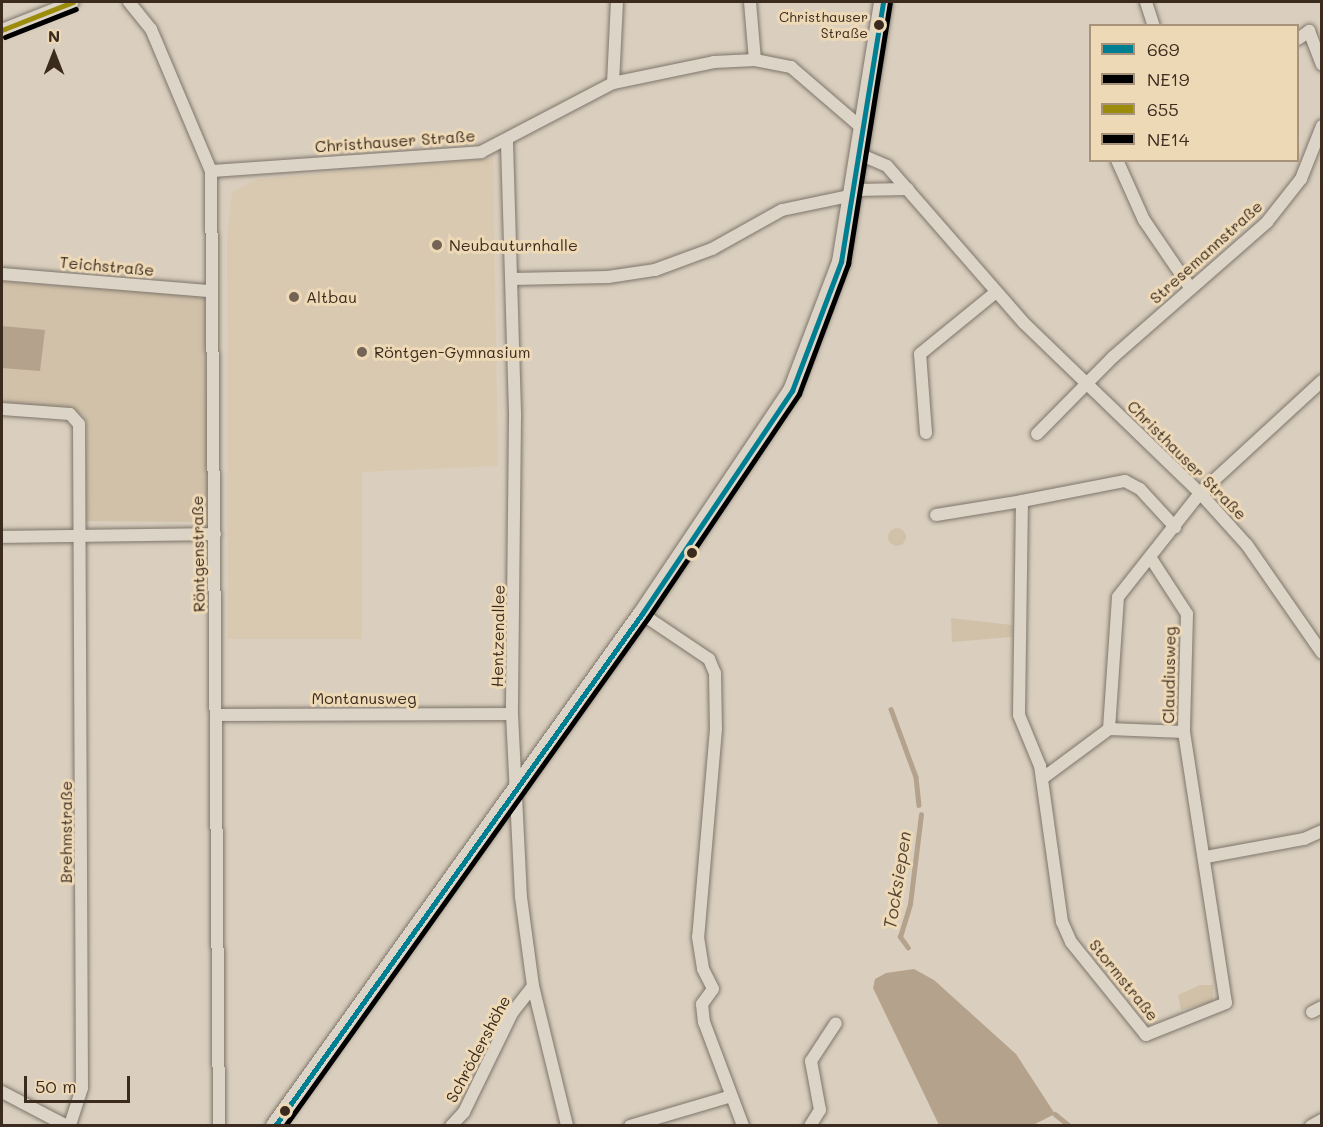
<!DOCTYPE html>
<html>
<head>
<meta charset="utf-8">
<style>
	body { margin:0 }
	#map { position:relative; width:1323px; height:1127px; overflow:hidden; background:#dacfbe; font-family:Mali,sans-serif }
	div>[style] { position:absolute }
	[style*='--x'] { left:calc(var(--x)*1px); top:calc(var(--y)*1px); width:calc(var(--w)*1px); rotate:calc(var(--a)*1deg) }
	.built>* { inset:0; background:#d9c9b0 }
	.green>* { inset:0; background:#d1c1a9 }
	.round { border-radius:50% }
	.water>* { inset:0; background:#b4a28c }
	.stream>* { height:4.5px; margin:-2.25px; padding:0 2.25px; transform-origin:2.25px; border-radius:2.25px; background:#b4a28c }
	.roads { filter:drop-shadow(0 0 2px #7e756b) drop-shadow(0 0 2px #7e756b) }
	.street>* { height:12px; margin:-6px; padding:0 6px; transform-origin:6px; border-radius:6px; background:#dcd4c7 }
	.primary>* { height:18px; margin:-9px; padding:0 9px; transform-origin:9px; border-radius:9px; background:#dcd4c7 }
	.bus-1>* { height:4.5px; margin:-2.25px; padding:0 2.25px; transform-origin:2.25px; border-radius:2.25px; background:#007e92 }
	.bus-2>* { height:4.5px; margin:-2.25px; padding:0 2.25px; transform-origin:2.25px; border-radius:2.25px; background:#000 }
	.bus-3>* { height:4.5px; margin:-2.25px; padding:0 2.25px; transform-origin:2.25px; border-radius:2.25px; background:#9b8c0c }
	.bus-4>* { height:4.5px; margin:-2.25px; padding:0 2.25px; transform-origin:2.25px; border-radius:2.25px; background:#000 }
	.dots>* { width:16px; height:16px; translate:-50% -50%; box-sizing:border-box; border:3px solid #eed9b7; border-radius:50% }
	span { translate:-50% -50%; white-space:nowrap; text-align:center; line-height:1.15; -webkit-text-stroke:6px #eed9b7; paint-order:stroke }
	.bus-label { font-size:14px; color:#3b2a1e }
	.right { translate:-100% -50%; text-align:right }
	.street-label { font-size:16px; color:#3b2a1e }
	.poi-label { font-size:16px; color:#3b2a1e }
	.left { translate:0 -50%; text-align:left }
	.water-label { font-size:18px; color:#554334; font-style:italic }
	.frame { position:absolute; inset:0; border:3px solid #3b2a1e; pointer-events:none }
	.legend { position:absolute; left:1089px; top:24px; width:210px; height:138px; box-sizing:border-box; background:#eed9b7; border:2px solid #a6937a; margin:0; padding:8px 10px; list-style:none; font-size:18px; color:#3b2a1e }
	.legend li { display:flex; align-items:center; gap:12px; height:30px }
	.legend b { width:30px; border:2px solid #a6937a }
	.north { position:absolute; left:24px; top:24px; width:60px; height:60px; -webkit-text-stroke:4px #eed9b7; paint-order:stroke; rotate:0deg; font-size:16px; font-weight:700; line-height:24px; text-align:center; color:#3b2a1e }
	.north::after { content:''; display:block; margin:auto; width:21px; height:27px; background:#3b2a1e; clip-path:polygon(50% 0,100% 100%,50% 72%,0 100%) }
	.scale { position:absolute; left:24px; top:1076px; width:106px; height:27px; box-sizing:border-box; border:3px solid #3b2a1e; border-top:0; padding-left:8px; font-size:18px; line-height:21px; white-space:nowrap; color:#3b2a1e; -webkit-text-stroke:4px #eed9b7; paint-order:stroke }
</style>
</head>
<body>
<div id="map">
	<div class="built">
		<i style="clip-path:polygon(493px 158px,498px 466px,362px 472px,362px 639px,228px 639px,227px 237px,232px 192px,258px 179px)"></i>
	</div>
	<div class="green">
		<i style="clip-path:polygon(2px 281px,205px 296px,209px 522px,85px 521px,87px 425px,82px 414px,2px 404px)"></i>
		<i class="round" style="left:888px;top:528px;width:18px;height:18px"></i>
		<i style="clip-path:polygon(951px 618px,1012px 625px,1012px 637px,952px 642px)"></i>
		<i style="clip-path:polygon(1200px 985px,1213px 985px,1213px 1002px,1181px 1010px,1178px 995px)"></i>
	</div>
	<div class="water">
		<i style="clip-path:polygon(2px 326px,45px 330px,40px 371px,2px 368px)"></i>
		<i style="clip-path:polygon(914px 969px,934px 980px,1016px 1054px,1055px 1114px,1033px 1125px,939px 1125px,873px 988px,875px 979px,886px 973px)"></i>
	</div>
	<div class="stream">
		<i style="--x:891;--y:709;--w:72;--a:69.8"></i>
		<i style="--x:916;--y:777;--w:28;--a:84"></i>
		<i style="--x:908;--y:948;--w:14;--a:-126"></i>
		<i style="--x:900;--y:937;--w:34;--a:-73"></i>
		<i style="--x:910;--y:904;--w:90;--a:-83"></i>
		<i style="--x:1055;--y:1114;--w:19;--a:39"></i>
	</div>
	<div class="roads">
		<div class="street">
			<i style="--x:129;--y:2;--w:35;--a:51"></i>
			<i style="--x:151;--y:29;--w:154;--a:67.1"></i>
			<i style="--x:211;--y:171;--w:955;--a:89.52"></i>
			<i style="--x:750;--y:2;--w:58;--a:85.1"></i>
			<i style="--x:1146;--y:2;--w:25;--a:72"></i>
			<i style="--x:2;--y:30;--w:76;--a:-21.5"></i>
			<i style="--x:1298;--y:39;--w:14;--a:-36"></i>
			<i style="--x:1309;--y:31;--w:36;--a:69"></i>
			<i style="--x:613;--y:83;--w:81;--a:-87.2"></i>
			<i style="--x:507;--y:143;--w:274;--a:88.3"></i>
			<i style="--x:515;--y:417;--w:297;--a:90.6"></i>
			<i style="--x:512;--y:714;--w:183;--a:87.2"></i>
			<i style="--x:521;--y:897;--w:90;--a:82.3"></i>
			<i style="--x:533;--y:986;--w:144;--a:76.3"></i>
			<i style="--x:859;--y:154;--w:30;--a:23"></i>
			<i style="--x:887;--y:166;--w:208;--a:48.9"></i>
			<i style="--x:1024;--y:323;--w:245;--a:44"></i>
			<i style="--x:1200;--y:493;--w:70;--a:47.9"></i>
			<i style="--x:1247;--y:545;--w:131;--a:55.2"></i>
			<i style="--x:1117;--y:160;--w:66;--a:65.8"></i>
			<i style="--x:1144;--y:220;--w:83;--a:55.7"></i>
			<i style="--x:211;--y:171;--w:271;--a:-4"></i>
			<i style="--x:481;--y:152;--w:149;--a:-27.6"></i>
			<i style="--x:613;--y:83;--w:103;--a:-11.7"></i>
			<i style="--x:714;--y:62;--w:41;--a:-2.8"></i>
			<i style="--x:755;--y:60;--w:37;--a:11"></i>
			<i style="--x:791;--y:67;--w:95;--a:40.7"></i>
			<i style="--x:855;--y:190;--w:53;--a:-1.1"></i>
			<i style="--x:2;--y:274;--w:210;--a:4.7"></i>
			<i style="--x:512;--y:279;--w:96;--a:-1.2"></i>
			<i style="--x:608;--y:277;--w:48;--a:-8.5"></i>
			<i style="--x:655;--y:270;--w:61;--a:-20.2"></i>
			<i style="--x:712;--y:249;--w:80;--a:-29.1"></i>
			<i style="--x:782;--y:210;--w:74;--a:-11.8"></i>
			<i style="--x:2;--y:409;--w:68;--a:4.2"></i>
			<i style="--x:70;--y:414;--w:13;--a:48"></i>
			<i style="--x:79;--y:424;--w:664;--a:89.74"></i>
			<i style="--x:82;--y:1088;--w:40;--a:108"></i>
			<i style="--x:926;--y:433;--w:79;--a:-94.3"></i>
			<i style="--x:920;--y:354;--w:98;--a:-39.2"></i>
			<i style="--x:1037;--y:434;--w:108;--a:-45.4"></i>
			<i style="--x:1113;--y:357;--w:205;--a:-41.2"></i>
			<i style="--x:1267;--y:222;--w:55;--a:-51.7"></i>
			<i style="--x:1301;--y:179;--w:57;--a:-68.4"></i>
			<i style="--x:936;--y:515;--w:87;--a:-9.2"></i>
			<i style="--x:2;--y:537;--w:213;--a:-0.8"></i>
			<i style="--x:1150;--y:557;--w:68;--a:57"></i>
			<i style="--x:1187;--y:614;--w:118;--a:91.5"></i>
			<i style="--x:642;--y:614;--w:81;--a:33.9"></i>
			<i style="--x:709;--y:659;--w:15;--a:67"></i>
			<i style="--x:715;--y:673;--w:56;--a:89"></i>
			<i style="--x:716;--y:729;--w:209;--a:94.9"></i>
			<i style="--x:698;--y:937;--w:32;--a:81"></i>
			<i style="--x:703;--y:969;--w:22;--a:63"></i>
			<i style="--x:713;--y:989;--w:19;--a:126"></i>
			<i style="--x:702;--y:1004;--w:18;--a:84"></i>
			<i style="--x:704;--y:1022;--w:111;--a:69.4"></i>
			<i style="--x:216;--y:715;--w:296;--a:-0.2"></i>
			<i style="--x:1109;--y:729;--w:132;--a:-86.1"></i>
			<i style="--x:1118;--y:597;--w:132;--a:-51.7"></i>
			<i style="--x:1200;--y:493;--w:166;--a:-42.6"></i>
			<i style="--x:1043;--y:778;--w:82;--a:-36.6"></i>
			<i style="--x:1109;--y:729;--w:75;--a:2.3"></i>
			<i style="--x:1184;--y:732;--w:274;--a:81.2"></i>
			<i style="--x:1226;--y:1003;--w:86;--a:158.2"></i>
			<i style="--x:1146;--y:1035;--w:119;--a:-128.9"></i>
			<i style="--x:1071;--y:942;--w:22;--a:-114"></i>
			<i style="--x:1062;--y:922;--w:158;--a:-98"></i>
			<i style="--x:1040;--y:766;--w:55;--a:-112.4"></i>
			<i style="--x:1019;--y:715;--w:214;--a:-89.2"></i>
			<i style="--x:1022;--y:501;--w:105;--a:-11"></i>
			<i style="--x:1125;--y:481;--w:17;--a:28"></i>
			<i style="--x:1140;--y:489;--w:52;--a:47.4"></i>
			<i style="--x:1206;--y:857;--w:100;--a:-10.4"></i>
			<i style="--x:1304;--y:839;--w:20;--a:-24"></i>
			<i style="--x:1312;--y:1012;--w:11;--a:-27"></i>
			<i style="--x:2;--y:1092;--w:73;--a:27.6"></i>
			<i style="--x:451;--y:1126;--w:19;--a:-47"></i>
			<i style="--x:464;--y:1112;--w:110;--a:-64.1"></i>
			<i style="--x:512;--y:1013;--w:34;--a:-52"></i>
			<i style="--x:630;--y:1126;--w:105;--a:-16.5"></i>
			<i style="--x:810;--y:1126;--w:19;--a:-58"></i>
			<i style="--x:820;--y:1110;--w:50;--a:-100.4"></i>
			<i style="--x:811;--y:1061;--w:45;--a:-56.7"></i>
			<i style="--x:1311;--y:1126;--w:13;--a:-29"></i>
		</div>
		<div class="primary">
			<i style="--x:275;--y:1126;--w:630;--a:-54.37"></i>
			<i style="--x:642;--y:614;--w:269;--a:-56.1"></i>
			<i style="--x:792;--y:391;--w:138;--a:-69.2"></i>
			<i style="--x:841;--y:262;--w:263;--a:-80.8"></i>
		</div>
	</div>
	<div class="bus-1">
		<i style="--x:275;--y:1126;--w:630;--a:-54.37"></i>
		<i style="--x:642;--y:614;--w:269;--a:-56.1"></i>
		<i style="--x:792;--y:391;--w:138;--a:-69.2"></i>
		<i style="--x:841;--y:262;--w:263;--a:-80.8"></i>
	</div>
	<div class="bus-2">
		<i style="--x:285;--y:1126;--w:624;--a:-54.45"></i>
		<i style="--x:648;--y:618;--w:270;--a:-56"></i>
		<i style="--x:799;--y:394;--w:139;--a:-69.3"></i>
		<i style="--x:848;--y:264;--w:264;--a:-80.9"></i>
	</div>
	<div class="bus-3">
		<i style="--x:2;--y:30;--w:76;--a:-21.5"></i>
	</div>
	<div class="bus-4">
		<i style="--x:5;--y:37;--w:76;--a:-21.5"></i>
	</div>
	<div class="dots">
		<i style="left:879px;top:25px;background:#3b2a1e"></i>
		<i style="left:437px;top:245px;background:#736456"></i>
		<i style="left:294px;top:297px;background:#736456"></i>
		<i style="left:362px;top:352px;background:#736456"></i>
		<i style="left:692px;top:553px;background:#3b2a1e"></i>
		<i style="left:285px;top:1111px;background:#3b2a1e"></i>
	</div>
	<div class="bus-label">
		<span class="right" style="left:868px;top:25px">Christhauser<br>Straße</span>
	</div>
	<div class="street-label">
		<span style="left:395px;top:141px;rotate:-4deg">Christhauser Straße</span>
		<span style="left:1206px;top:252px;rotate:-42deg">Stresemannstraße</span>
		<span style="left:107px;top:266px;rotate:5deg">Teichstraße</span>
		<span style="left:1187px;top:460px;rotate:45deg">Christhauser Straße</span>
		<span style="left:198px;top:554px;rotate:-91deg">Röntgenstraße</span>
		<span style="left:498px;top:636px;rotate:-89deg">Hentzenallee</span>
		<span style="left:1169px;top:675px;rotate:-89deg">Claudiusweg</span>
		<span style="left:364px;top:698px">Montanusweg</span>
		<span style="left:66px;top:832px;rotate:-90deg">Brehmstraße</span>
		<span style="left:1124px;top:980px;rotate:51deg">Stormstraße</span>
		<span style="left:478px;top:1049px;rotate:-62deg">Schrödershöhe</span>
	</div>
	<div class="poi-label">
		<span class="left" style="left:449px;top:245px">Neubauturnhalle</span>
		<span class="left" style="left:306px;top:297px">Altbau</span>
		<span class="left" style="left:374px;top:352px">Röntgen-Gymnasium</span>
	</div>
	<div class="water-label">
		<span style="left:897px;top:880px;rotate:-81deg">Tocksiepen</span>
	</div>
	<div class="frame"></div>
	<ul class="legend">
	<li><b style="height:8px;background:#007e92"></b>669</li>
	<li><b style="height:8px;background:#000"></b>NE19</li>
	<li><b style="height:8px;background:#9b8c0c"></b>655</li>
	<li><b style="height:8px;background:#000"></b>NE14</li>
	</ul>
	<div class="north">N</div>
	<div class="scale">50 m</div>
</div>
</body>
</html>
